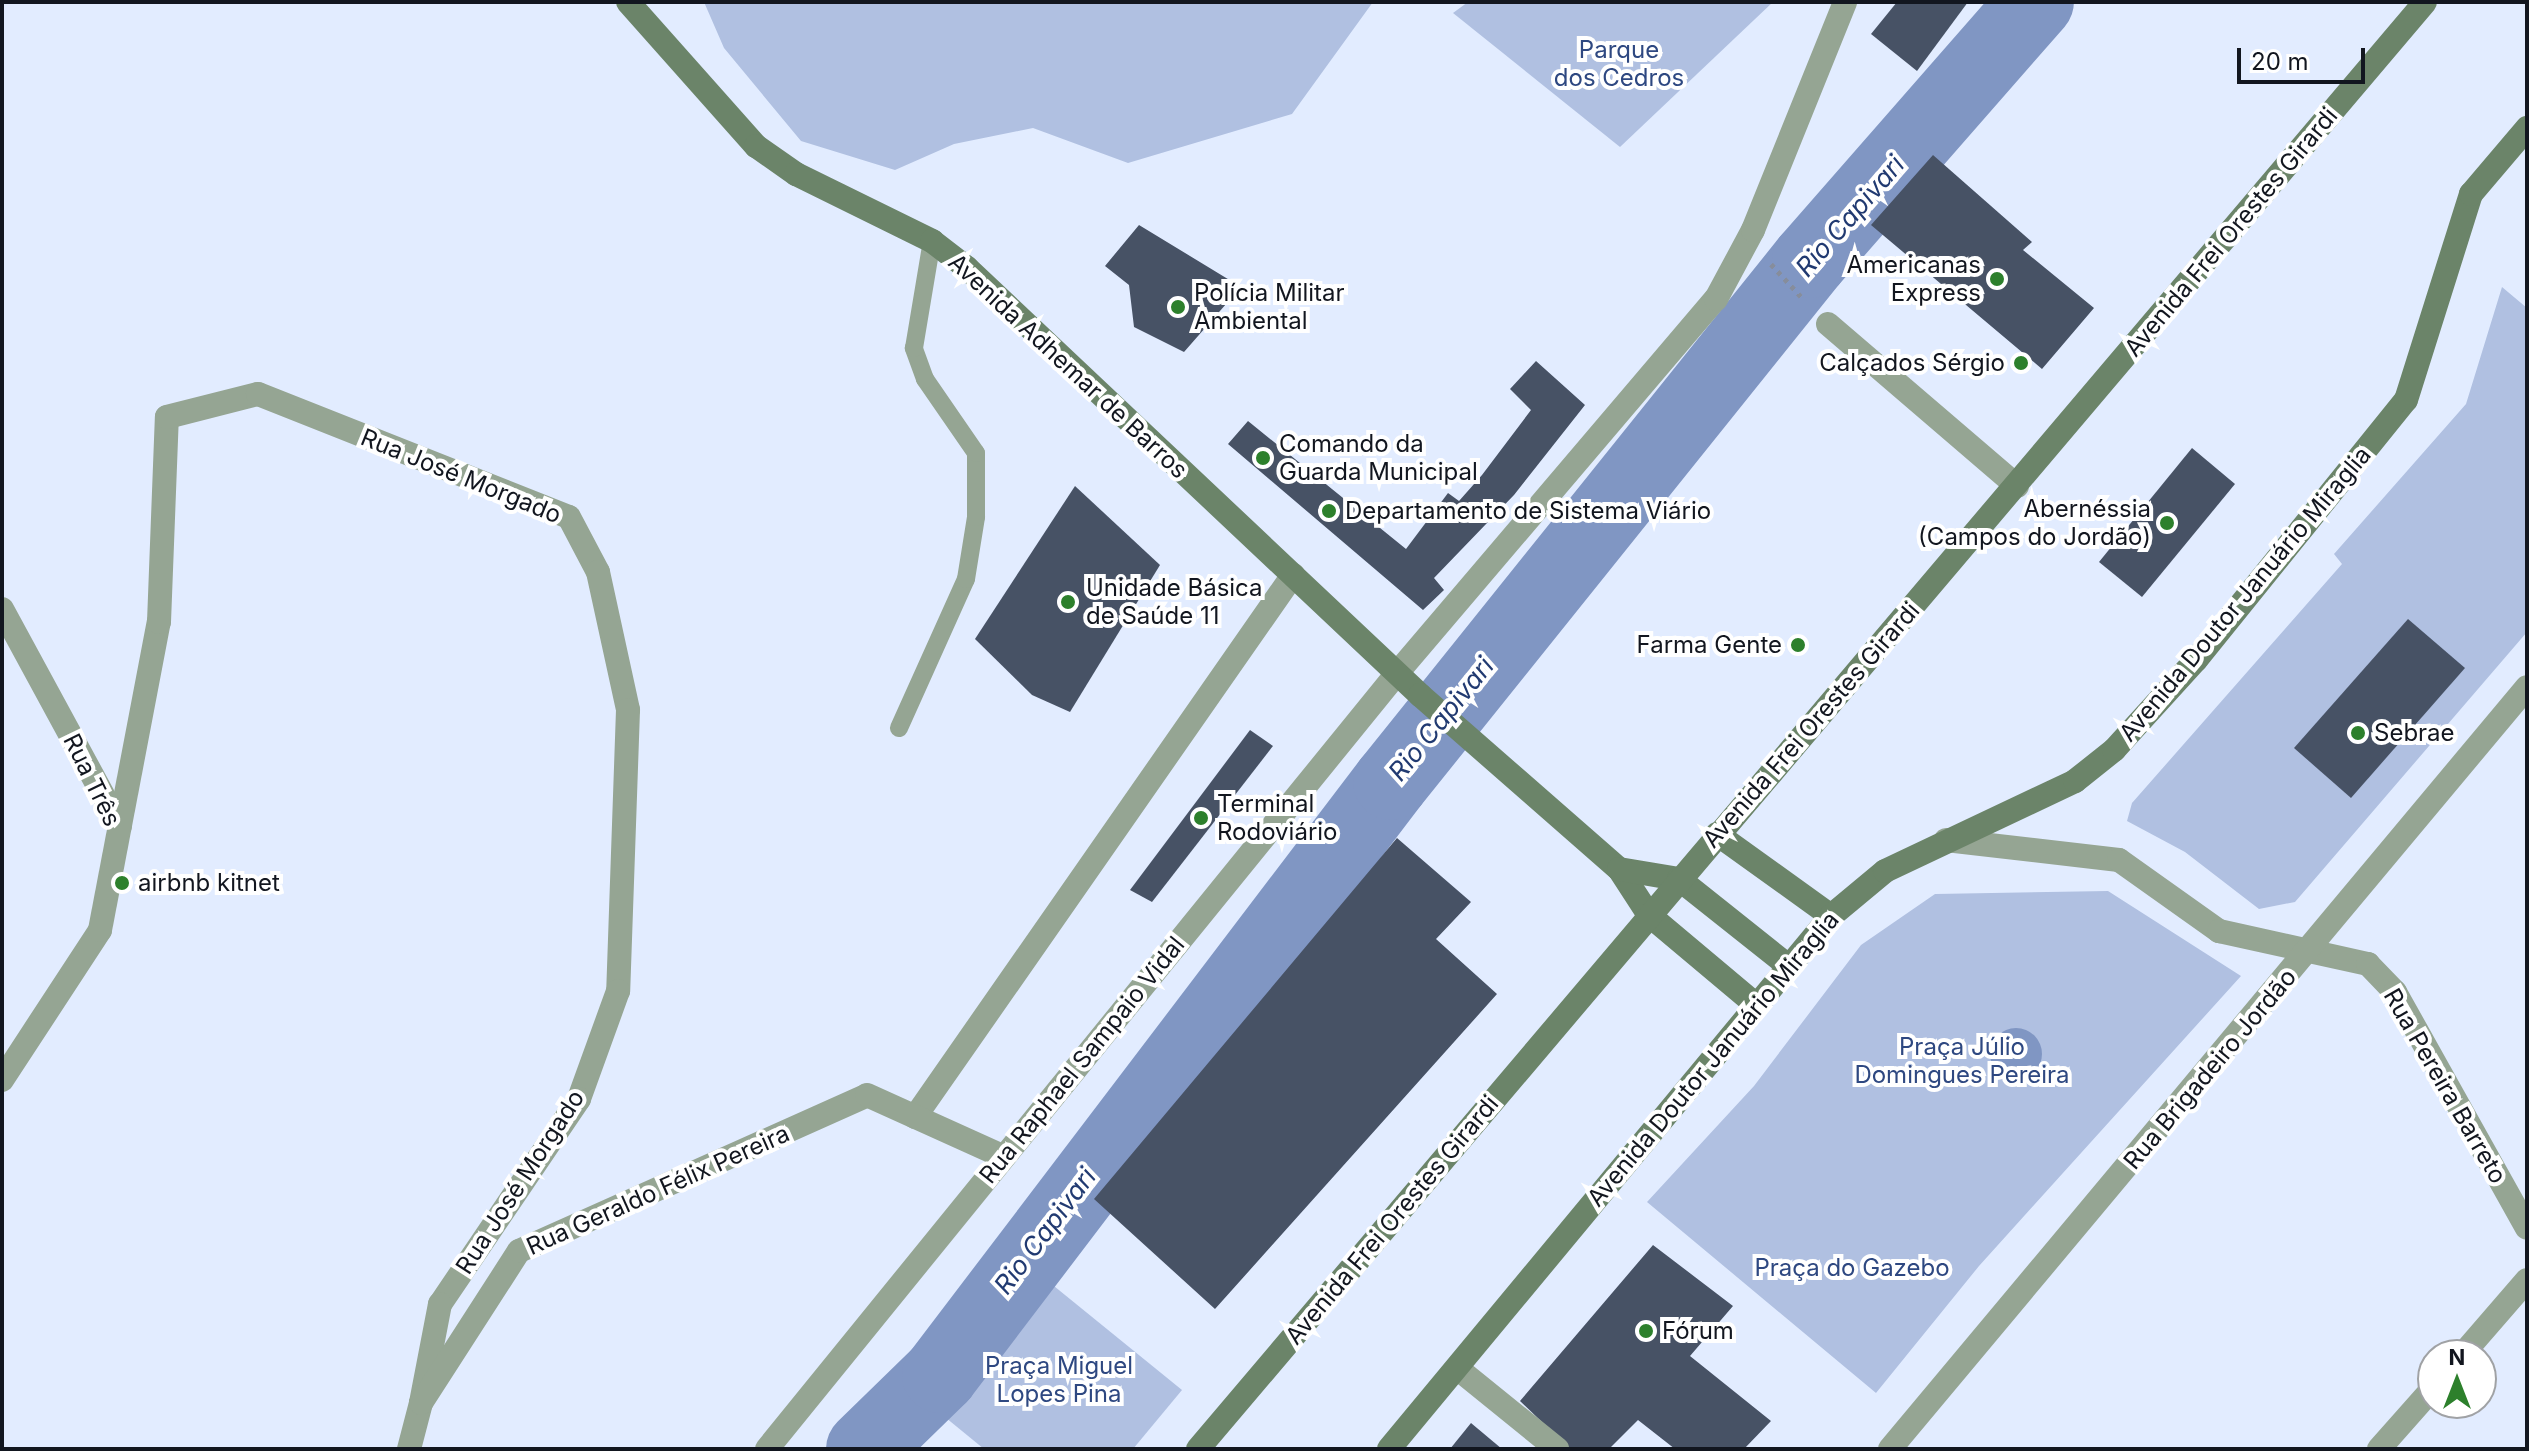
<!DOCTYPE html>
<html>
<head>
<meta charset="utf-8">
<style>
	body { margin:0 }
	#map { position:relative; width:2529px; height:1451px; overflow:hidden; background:#e2ecff; font-family:Inter,sans-serif }
	div>[style] { position:absolute }
	[style*='--x'] { left:calc(var(--x)*1px); top:calc(var(--y)*1px); width:calc(var(--w)*1px); rotate:calc(var(--a)*1deg) }
	.green>* { inset:0; background:#b0c0e1 }
	.water>* { inset:0; background:#8096c3 }
	.round { border-radius:50% }
	.river>* { height:76px; margin:-38px; padding:0 38px; transform-origin:38px; border-radius:38px; background:#8096c3 }
	.building>* { inset:0; background:#475265 }
	.path>* { height:5px; margin-top:-2.5px; transform-origin:0; background:repeating-linear-gradient(90deg,#868d9c 0 4px,transparent 0 10px) }
	.lane>* { height:18px; margin:-9px; padding:0 9px; transform-origin:9px; border-radius:9px; background:#95a593 }
	.street>* { height:24px; margin:-12px; padding:0 12px; transform-origin:12px; border-radius:12px; background:#95a593 }
	.secondary>* { height:24px; margin:-12px; padding:0 12px; transform-origin:12px; border-radius:12px; background:#6b8469 }
	.dots>* { width:22px; height:22px; translate:-50% -50%; box-sizing:border-box; border:4px solid #fff; border-radius:50% }
	span { translate:-50% -50%; white-space:nowrap; text-align:center; line-height:1.15; -webkit-text-stroke:8px #fff; paint-order:stroke }
	.park-label { font-size:24px; color:#2e4881 }
	.street-label { font-size:24px; color:#12161f }
	.poi-label { font-size:24px; color:#12161f }
	.right { translate:-100% -50%; text-align:right }
	.left { translate:0 -50%; text-align:left }
	.water-label { font-size:26px; color:#213a71; font-style:italic }
	.frame { position:absolute; inset:0; border:4px solid #12161f; pointer-events:none }
	.north { position:absolute; left:2417px; top:1339px; width:80px; height:80px; box-sizing:border-box; background:#fff; border:2px solid #a0a2a5; border-radius:50%; rotate:0deg; font-size:22px; font-weight:700; line-height:32px; text-align:center; color:#12161f }
	.north::after { content:''; display:block; margin:auto; width:28px; height:36px; background:#2d802c; clip-path:polygon(50% 0,100% 100%,50% 72%,0 100%) }
	.scale { position:absolute; left:2237px; top:48px; width:128px; height:36px; box-sizing:border-box; border:4px solid #12161f; border-top:0; padding-left:10px; font-size:24px; line-height:28px; white-space:nowrap; color:#12161f; -webkit-text-stroke:6px #fff; paint-order:stroke }
</style>
</head>
<body>
<div id="map">
	<div class="green">
		<i style="clip-path:polygon(704px 2px,1373px 2px,1292px 114px,1128px 163px,1033px 128px,954px 144px,895px 170px,801px 141px,724px 48px)"></i>
		<i style="clip-path:polygon(1468px 2px,1773px 2px,1620px 147px,1453px 13px)"></i>
		<i style="clip-path:polygon(2502px 287px,2527px 308px,2527px 632px,2295px 902px,2259px 909px,2185px 852px,2127px 821px,2132px 803px,2342px 564px,2334px 554px,2466px 404px)"></i>
		<i style="clip-path:polygon(2108px 891px,2241px 976px,1979px 1266px,1876px 1393px,1647px 1202px,1754px 1086px,1861px 945px,1935px 894px)"></i>
		<i style="clip-path:polygon(1049px 1282px,1182px 1390px,1133px 1449px,984px 1449px,940px 1413px)"></i>
	</div>
	<div class="water">
		<i class="round" style="left:1990px;top:1028px;width:52px;height:52px"></i>
	</div>
	<div class="river">
		<i style="--x:864;--y:1449;--w:106;--a:-44.2"></i>
		<i style="--x:940;--y:1375;--w:745;--a:-52.75"></i>
		<i style="--x:1391;--y:782;--w:669;--a:-51.25"></i>
		<i style="--x:1810;--y:260;--w:343;--a:-48.8"></i>
	</div>
	<div class="building">
		<i style="clip-path:polygon(1897px 2px,1968px 2px,1917px 71px,1871px 34px)"></i>
		<i style="clip-path:polygon(1933px 155px,2032px 242px,2023px 250px,2094px 308px,2042px 369px,1871px 225px)"></i>
		<i style="clip-path:polygon(1139px 225px,1241px 287px,1184px 352px,1134px 327px,1129px 285px,1105px 266px)"></i>
		<i style="clip-path:polygon(1536px 361px,1585px 405px,1514px 495px,1434px 578px,1444px 590px,1423px 610px,1228px 444px,1248px 421px,1406px 549px,1448px 493px,1459px 501px,1482px 475px,1531px 410px,1510px 389px)"></i>
		<i style="clip-path:polygon(2192px 448px,2235px 484px,2142px 597px,2099px 562px)"></i>
		<i style="clip-path:polygon(1075px 486px,1160px 565px,1070px 712px,1032px 695px,975px 639px)"></i>
		<i style="clip-path:polygon(2408px 619px,2465px 668px,2351px 798px,2294px 748px)"></i>
		<i style="clip-path:polygon(1250px 730px,1273px 746px,1152px 902px,1130px 890px)"></i>
		<i style="clip-path:polygon(1397px 838px,1471px 902px,1436px 939px,1497px 994px,1215px 1309px,1094px 1199px)"></i>
		<i style="clip-path:polygon(1653px 1245px,1733px 1306px,1690px 1356px,1771px 1421px,1744px 1449px,1675px 1449px,1638px 1420px,1609px 1449px,1570px 1449px,1520px 1401px)"></i>
		<i style="clip-path:polygon(1471px 1423px,1502px 1449px,1450px 1449px)"></i>
	</div>
	<div class="path">
		<i style="--x:1771;--y:264;--w:50;--a:47.4"></i>
	</div>
	<div class="lane">
		<i style="--x:899;--y:728;--w:163;--a:-65.8"></i>
		<i style="--x:966;--y:579;--w:63;--a:-80.8"></i>
		<i style="--x:976;--y:517;--w:64;--a:-90"></i>
		<i style="--x:976;--y:453;--w:90;--a:-124.6"></i>
		<i style="--x:925;--y:379;--w:33;--a:-110"></i>
		<i style="--x:914;--y:348;--w:109;--a:-80.5"></i>
	</div>
	<div class="street">
		<i style="--x:1828;--y:324;--w:249;--a:40.6"></i>
		<i style="--x:2;--y:609;--w:247;--a:61.5"></i>
		<i style="--x:1946;--y:840;--w:174;--a:6.6"></i>
		<i style="--x:2119;--y:860;--w:123;--a:35.4"></i>
		<i style="--x:2219;--y:931;--w:153;--a:12.5"></i>
		<i style="--x:2368;--y:964;--w:39;--a:46"></i>
		<i style="--x:2395;--y:992;--w:270;--a:60.8"></i>
		<i style="--x:2;--y:1080;--w:179;--a:-56.8"></i>
		<i style="--x:100;--y:930;--w:314;--a:-79.2"></i>
		<i style="--x:159;--y:622;--w:205;--a:-87.8"></i>
		<i style="--x:167;--y:417;--w:94;--a:-14.2"></i>
		<i style="--x:258;--y:394;--w:334;--a:21.6"></i>
		<i style="--x:569;--y:517;--w:62;--a:62.2"></i>
		<i style="--x:598;--y:572;--w:141;--a:77.7"></i>
		<i style="--x:628;--y:710;--w:281;--a:92"></i>
		<i style="--x:618;--y:991;--w:115;--a:109.9"></i>
		<i style="--x:579;--y:1099;--w:248;--a:124.1"></i>
		<i style="--x:440;--y:1304;--w:101;--a:100.9"></i>
		<i style="--x:915;--y:1117;--w:661;--a:-55.11"></i>
		<i style="--x:2462;--y:1355;--w:99;--a:-49.1"></i>
		<i style="--x:1457;--y:1368;--w:129;--a:39"></i>
		<i style="--x:409;--y:1449;--w:48;--a:-75.4"></i>
		<i style="--x:421;--y:1403;--w:181;--a:-57.2"></i>
		<i style="--x:519;--y:1251;--w:381;--a:-24.1"></i>
		<i style="--x:867;--y:1095;--w:150;--a:24.3"></i>
		<i style="--x:767;--y:1449;--w:1001;--a:-50.92"></i>
		<i style="--x:1398;--y:672;--w:490;--a:-49.6"></i>
		<i style="--x:1716;--y:299;--w:78;--a:-61.8"></i>
		<i style="--x:1753;--y:230;--w:246;--a:-68"></i>
		<i style="--x:1890;--y:1449;--w:993;--a:-50.11"></i>
		<i style="--x:2379;--y:1449;--w:81;--a:-48.5"></i>
	</div>
	<div class="secondary">
		<i style="--x:628;--y:2;--w:193;--a:48.4"></i>
		<i style="--x:756;--y:146;--w:49;--a:35"></i>
		<i style="--x:796;--y:174;--w:152;--a:26.2"></i>
		<i style="--x:932;--y:241;--w:44;--a:37.6"></i>
		<i style="--x:967;--y:268;--w:623;--a:43.31"></i>
		<i style="--x:1420;--y:695;--w:264;--a:41.2"></i>
		<i style="--x:1619;--y:869;--w:55;--a:56.9"></i>
		<i style="--x:1649;--y:915;--w:138;--a:40"></i>
		<i style="--x:1717;--y:834;--w:140;--a:35.7"></i>
		<i style="--x:1619;--y:869;--w:61;--a:9.5"></i>
		<i style="--x:1679;--y:879;--w:138;--a:38.5"></i>
		<i style="--x:1198;--y:1449;--w:1897;--a:-49.7"></i>
		<i style="--x:1389;--y:1449;--w:692;--a:-50.33"></i>
		<i style="--x:1831;--y:916;--w:70;--a:-39.8"></i>
		<i style="--x:1885;--y:871;--w:210;--a:-25.3"></i>
		<i style="--x:2075;--y:781;--w:50;--a:-38.5"></i>
		<i style="--x:2114;--y:750;--w:122;--a:-47.7"></i>
		<i style="--x:2196;--y:660;--w:334;--a:-51.1"></i>
		<i style="--x:2406;--y:400;--w:216;--a:-72.5"></i>
		<i style="--x:2471;--y:194;--w:87;--a:-49.7"></i>
	</div>
	<div class="dots">
		<i style="left:1997px;top:279px;background:#2d802c"></i>
		<i style="left:1178px;top:307px;background:#2d802c"></i>
		<i style="left:2021px;top:363px;background:#2d802c"></i>
		<i style="left:1263px;top:458px;background:#2d802c"></i>
		<i style="left:1329px;top:511px;background:#2d802c"></i>
		<i style="left:2167px;top:523px;background:#2d802c"></i>
		<i style="left:1068px;top:602px;background:#2d802c"></i>
		<i style="left:1798px;top:645px;background:#2d802c"></i>
		<i style="left:2358px;top:733px;background:#2d802c"></i>
		<i style="left:1201px;top:818px;background:#2d802c"></i>
		<i style="left:122px;top:883px;background:#2d802c"></i>
		<i style="left:1646px;top:1331px;background:#2d802c"></i>
	</div>
	<div class="park-label">
		<span style="left:1619px;top:64px">Parque<br>dos Cedros</span>
		<span style="left:1962px;top:1061px">Praça Júlio<br>Domingues Pereira</span>
		<span style="left:1852px;top:1268px">Praça do Gazebo</span>
		<span style="left:1059px;top:1380px">Praça Miguel<br>Lopes Pina</span>
	</div>
	<div class="street-label">
		<span style="left:2231px;top:232px;rotate:-50deg">Avenida Frei Orestes Girardi</span>
		<span style="left:1068px;top:366px;rotate:43deg">Avenida Adhemar de Barros</span>
		<span style="left:461px;top:476px;rotate:22deg">Rua José Morgado</span>
		<span style="left:2245px;top:594px;rotate:-50deg">Avenida Doutor Januário Miraglia</span>
		<span style="left:1811px;top:725px;rotate:-49deg">Avenida Frei Orestes Girardi</span>
		<span style="left:92px;top:780px;rotate:64deg">Rua Três</span>
		<span style="left:1713px;top:1059px;rotate:-50deg">Avenida Doutor Januário Miraglia</span>
		<span style="left:1082px;top:1060px;rotate:-51deg">Rua Raphael Sampaio Vidal</span>
		<span style="left:2210px;top:1069px;rotate:-50deg">Rua Brigadeiro Jordão</span>
		<span style="left:2445px;top:1086px;rotate:60deg">Rua Pereira Barreto</span>
		<span style="left:520px;top:1182px;rotate:-57deg">Rua José Morgado</span>
		<span style="left:658px;top:1190px;rotate:-24deg">Rua Geraldo Félix Pereira</span>
		<span style="left:1392px;top:1220px;rotate:-50deg">Avenida Frei Orestes Girardi</span>
	</div>
	<div class="poi-label">
		<span class="right" style="left:1981px;top:279px">Americanas<br>Express</span>
		<span class="left" style="left:1194px;top:307px">Polícia Militar<br>Ambiental</span>
		<span class="right" style="left:2005px;top:363px">Calçados Sérgio</span>
		<span class="left" style="left:1279px;top:458px">Comando da<br>Guarda Municipal</span>
		<span class="right" style="left:2151px;top:523px">Abernéssia<br>(Campos do Jordão)</span>
		<span class="left" style="left:1345px;top:511px">Departamento de Sistema Viário</span>
		<span class="left" style="left:1086px;top:602px">Unidade Básica<br>de Saúde 11</span>
		<span class="right" style="left:1782px;top:645px">Farma Gente</span>
		<span class="left" style="left:2374px;top:733px">Sebrae</span>
		<span class="left" style="left:1217px;top:818px">Terminal<br>Rodoviário</span>
		<span class="left" style="left:138px;top:883px">airbnb kitnet</span>
		<span class="left" style="left:1662px;top:1331px">Fórum</span>
	</div>
	<div class="water-label">
		<span style="left:1850px;top:216px;rotate:-49deg">Rio Capivari</span>
		<span style="left:1441px;top:719px;rotate:-51deg">Rio Capivari</span>
		<span style="left:1045px;top:1231px;rotate:-53deg">Rio Capivari</span>
	</div>
	<div class="frame"></div>
	<div class="north">N</div>
	<div class="scale">20 m</div>
</div>
</body>
</html>
